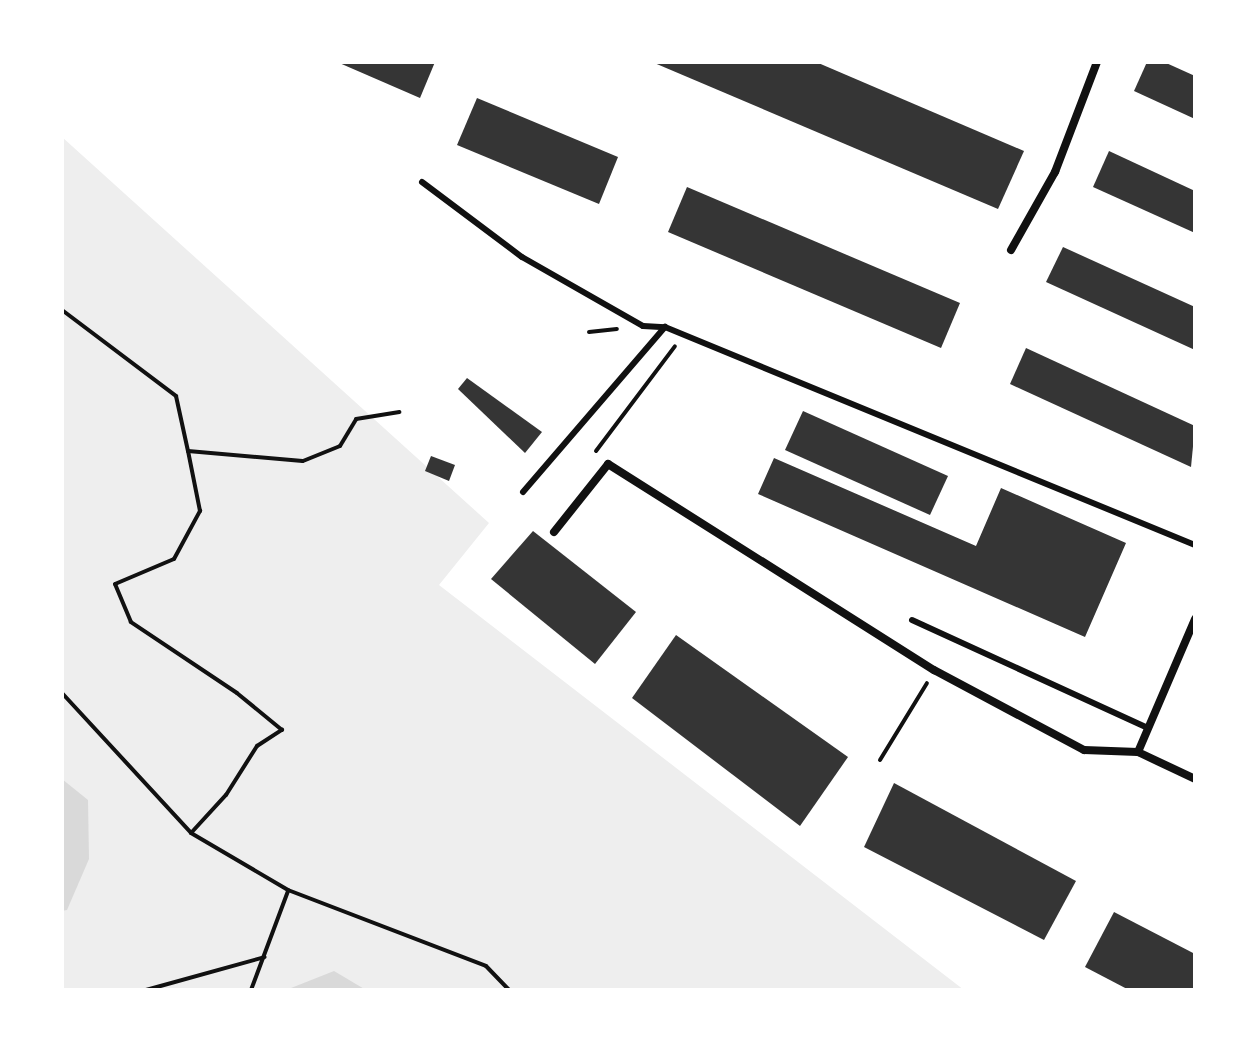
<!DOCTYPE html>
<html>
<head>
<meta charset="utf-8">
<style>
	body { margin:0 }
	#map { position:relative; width:1257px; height:1052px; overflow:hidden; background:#fff; font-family:"Space Grotesk",sans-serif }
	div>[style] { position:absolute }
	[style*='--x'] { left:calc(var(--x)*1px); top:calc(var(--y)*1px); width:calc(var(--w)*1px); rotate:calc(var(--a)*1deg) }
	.green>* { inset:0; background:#eee }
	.water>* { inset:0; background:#d9d9d9 }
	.building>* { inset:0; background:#353535 }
	.path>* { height:4px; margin:-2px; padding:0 2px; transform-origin:2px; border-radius:2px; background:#111 }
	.service>* { height:6px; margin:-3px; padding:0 3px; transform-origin:3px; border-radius:3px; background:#111 }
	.minor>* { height:8px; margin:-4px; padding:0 4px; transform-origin:4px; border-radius:4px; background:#111 }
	span { translate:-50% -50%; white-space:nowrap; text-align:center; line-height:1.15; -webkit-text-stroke:6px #fff; paint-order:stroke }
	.frame { position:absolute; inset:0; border:64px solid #fff; pointer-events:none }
</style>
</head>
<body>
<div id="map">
	<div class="green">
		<i style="clip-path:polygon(62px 137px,489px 523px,439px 585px,964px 990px,62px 990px)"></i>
	</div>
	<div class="water">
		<i style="clip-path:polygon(62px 779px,88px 800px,89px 859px,67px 910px,62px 911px)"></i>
		<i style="clip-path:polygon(334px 971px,366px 990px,286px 990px)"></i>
	</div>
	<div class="building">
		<i style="clip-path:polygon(337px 62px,435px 62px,420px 98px)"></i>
		<i style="clip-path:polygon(652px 62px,816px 62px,1024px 151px,998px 209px)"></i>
		<i style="clip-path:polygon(1147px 62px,1164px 62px,1195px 76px,1195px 119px,1134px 91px)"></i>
		<i style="clip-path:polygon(477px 98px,618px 157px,599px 204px,457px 145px)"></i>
		<i style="clip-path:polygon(1109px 151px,1195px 191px,1195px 233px,1093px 187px)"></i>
		<i style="clip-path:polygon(687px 187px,960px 303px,941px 348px,668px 232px)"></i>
		<i style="clip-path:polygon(1063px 247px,1195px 307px,1195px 350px,1046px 282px)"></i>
		<i style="clip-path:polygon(1026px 348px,1195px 426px,1191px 467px,1010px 384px)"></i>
		<i style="clip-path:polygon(467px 378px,542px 432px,525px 453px,458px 389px)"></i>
		<i style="clip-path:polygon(803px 411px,948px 476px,930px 515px,785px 450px)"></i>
		<i style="clip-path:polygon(431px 456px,455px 465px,449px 481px,425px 471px)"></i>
		<i style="clip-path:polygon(774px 458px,976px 546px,1001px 488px,1126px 543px,1085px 637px,758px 494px)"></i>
		<i style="clip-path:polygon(533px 531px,636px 612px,595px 664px,491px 579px)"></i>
		<i style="clip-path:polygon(676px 635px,848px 757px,800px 826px,632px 698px)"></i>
		<i style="clip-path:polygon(894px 783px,1076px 881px,1044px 940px,864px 847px)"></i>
		<i style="clip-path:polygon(1114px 912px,1195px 954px,1195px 990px,1129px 990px,1085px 967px)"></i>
	</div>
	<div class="path">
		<i style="--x:62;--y:310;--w:143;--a:37"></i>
		<i style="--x:176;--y:396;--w:56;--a:77.7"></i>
		<i style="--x:589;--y:332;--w:28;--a:-6"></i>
		<i style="--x:596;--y:451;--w:131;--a:-53"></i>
		<i style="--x:62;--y:693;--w:190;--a:47.3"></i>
		<i style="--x:191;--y:833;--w:113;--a:30.4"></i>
		<i style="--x:288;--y:890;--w:212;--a:21"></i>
		<i style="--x:486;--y:966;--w:33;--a:46"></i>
		<i style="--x:880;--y:760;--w:90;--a:-58.6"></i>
		<i style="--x:191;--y:833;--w:52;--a:-47.4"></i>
		<i style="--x:226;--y:795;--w:58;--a:-57.7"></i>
		<i style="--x:257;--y:746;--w:30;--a:-33"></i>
		<i style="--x:282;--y:730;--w:58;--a:-140.6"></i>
		<i style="--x:237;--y:693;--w:128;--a:-146.2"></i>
		<i style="--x:131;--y:622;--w:41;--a:-112.8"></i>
		<i style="--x:115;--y:584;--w:64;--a:-23"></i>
		<i style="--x:174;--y:559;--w:55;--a:-61.6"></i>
		<i style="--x:200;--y:511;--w:61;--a:-101.3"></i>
		<i style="--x:188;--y:451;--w:115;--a:5"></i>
		<i style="--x:303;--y:461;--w:40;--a:-22"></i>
		<i style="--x:340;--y:446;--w:31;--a:-59"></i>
		<i style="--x:356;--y:419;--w:44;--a:-9.2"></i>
		<i style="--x:146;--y:990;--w:123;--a:-15.5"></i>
		<i style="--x:251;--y:990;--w:106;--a:-69.5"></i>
	</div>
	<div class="service">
		<i style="--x:422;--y:182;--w:125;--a:36.9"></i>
		<i style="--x:522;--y:257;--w:139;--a:29.7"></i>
		<i style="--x:643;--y:326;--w:22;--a:3"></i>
		<i style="--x:665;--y:327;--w:573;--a:22.36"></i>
		<i style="--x:523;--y:492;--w:218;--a:-49.3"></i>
		<i style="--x:912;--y:620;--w:260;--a:24.6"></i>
	</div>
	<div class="minor">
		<i style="--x:1011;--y:250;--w:90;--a:-60.6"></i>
		<i style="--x:1055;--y:172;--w:118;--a:-69.1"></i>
		<i style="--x:554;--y:532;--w:87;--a:-51.5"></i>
		<i style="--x:608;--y:464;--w:386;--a:32.3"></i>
		<i style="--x:934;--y:670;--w:170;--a:28.1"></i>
		<i style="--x:1084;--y:750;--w:54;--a:2.1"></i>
		<i style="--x:1138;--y:752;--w:63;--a:25.3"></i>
		<i style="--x:1138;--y:752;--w:145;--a:-66.8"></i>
	</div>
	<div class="frame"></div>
</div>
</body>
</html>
